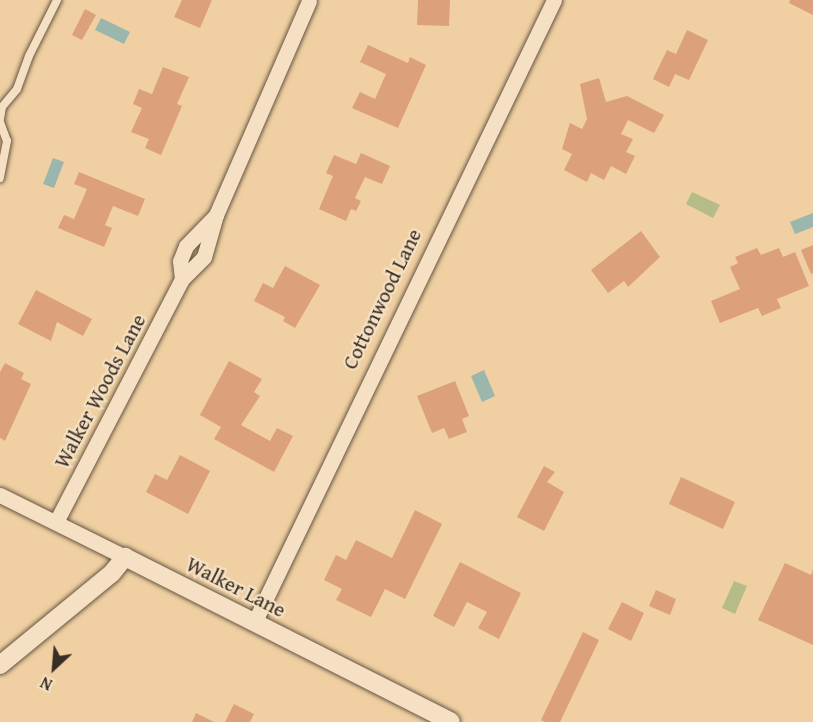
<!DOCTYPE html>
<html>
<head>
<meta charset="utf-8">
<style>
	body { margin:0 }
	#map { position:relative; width:813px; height:722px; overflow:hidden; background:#f0d0a2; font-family:"Gentium Book Plus",serif }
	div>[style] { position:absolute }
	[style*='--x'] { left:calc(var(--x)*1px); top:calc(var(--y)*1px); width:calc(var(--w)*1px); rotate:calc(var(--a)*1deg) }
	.green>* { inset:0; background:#b6bc88 }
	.water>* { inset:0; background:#9bb6ac }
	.building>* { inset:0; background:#dca07a }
	.roads { filter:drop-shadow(0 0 2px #675643) drop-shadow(0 0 2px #675643) }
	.service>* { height:8px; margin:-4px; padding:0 4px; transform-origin:4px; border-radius:4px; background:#f5e0c3 }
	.minor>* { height:15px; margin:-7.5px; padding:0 7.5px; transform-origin:7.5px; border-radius:7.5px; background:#f5e0c3 }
	.tertiary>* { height:18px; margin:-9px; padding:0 9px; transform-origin:9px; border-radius:9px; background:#f5e0c3 }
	span { translate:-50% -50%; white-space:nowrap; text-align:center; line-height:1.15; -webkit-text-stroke:4.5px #f5e0c3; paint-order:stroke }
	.street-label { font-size:21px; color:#392e23 }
	.north { position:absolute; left:24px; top:638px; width:60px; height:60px; -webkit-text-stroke:4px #f5e0c3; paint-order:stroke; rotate:206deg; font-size:16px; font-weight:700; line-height:24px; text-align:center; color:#392e23 }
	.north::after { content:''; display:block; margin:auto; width:21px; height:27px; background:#392e23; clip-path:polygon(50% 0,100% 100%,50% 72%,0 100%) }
</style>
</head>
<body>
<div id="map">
	<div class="green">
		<i style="clip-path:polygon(692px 192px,720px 205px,713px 218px,686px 204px)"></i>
		<i style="clip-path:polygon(734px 581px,747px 586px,735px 614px,722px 608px)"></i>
	</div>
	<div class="water">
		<i style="clip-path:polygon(101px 18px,130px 32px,124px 44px,95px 30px)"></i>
		<i style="clip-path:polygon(53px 158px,64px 162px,54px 188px,43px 184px)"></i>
		<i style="clip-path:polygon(813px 213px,813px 227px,795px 234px,790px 222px)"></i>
		<i style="clip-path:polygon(484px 370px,495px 396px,482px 402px,471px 376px)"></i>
	</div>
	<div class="building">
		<i style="clip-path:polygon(182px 0,212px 0,200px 28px,174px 17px)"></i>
		<i style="clip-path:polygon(418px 0,450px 0,449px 26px,417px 25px)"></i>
		<i style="clip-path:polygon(790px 0,813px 0,813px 15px,789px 3px)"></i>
		<i style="clip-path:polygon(85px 9px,96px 15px,82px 40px,72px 35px)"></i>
		<i style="clip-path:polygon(687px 30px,708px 40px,689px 80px,675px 74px,669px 87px,653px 79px,667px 50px,676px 54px)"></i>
		<i style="clip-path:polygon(368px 45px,408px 63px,410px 57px,426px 65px,398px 128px,352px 108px,360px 92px,375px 99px,386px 74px,360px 62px)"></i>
		<i style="clip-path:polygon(163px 67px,189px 77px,177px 104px,182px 106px,161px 155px,145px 148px,149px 139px,131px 132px,142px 108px,133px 104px,139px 89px,152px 94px)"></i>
		<i style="clip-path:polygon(599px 78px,606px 102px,627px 96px,664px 115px,654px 133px,628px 120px,621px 134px,633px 139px,626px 152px,635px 156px,626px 174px,611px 166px,604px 180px,591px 173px,587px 182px,564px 170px,572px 154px,562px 149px,570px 123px,582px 129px,587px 119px,580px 84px)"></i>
		<i style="clip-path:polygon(361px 153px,390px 166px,382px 184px,365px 177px,355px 198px,361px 201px,356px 211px,351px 209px,346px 221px,319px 209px,333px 176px,326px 173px,334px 155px,356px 164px)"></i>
		<i style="clip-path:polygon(79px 172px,145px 199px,138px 216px,113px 206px,105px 225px,112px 228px,104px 247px,58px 228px,64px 215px,74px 219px,87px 189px,74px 184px)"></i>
		<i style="clip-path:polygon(641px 231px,660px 257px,628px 287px,624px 281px,608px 293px,591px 270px)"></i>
		<i style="clip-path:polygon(813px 245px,813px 273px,811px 274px,801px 250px)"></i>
		<i style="clip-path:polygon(757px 248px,761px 255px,779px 248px,783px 257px,795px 252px,809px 286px,777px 299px,781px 308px,762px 316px,758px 308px,720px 323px,711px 301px,740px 289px,730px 267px,738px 263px,735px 257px)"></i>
		<i style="clip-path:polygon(285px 266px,320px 285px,295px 328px,283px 321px,285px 317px,254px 301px,263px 283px,273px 288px)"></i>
		<i style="clip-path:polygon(36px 290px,92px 319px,83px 336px,57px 322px,51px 341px,18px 324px)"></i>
		<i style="clip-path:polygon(229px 361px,262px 379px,254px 392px,260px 396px,241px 425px,270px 441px,277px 428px,293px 436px,274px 472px,214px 439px,221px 427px,200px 415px)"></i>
		<i style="clip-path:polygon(5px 363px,24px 373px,21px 379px,31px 384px,5px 441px,0 438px,0 372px)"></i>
		<i style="clip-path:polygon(455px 381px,469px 416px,462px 419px,467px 432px,449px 439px,444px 428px,432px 433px,417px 396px)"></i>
		<i style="clip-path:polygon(180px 455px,210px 471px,188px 514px,146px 492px,155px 474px,167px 480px)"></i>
		<i style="clip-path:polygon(544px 466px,555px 472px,547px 482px,564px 492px,544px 531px,517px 517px)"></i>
		<i style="clip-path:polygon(681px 477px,735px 502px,723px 529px,669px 504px)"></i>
		<i style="clip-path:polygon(415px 510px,442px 524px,405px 599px,385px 589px,371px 617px,336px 600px,342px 589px,324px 580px,336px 555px,346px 560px,356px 540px,392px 558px)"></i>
		<i style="clip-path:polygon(460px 562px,521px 593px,499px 639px,478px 628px,487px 612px,467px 602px,454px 627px,433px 616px)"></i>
		<i style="clip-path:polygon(785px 563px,811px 575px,813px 569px,813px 645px,758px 620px)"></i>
		<i style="clip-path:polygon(656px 590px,676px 599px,670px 615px,649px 606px)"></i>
		<i style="clip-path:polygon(622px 602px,644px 613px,631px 641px,608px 629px)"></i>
		<i style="clip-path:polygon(583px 632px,599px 640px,560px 722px,545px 722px,541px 720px)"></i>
		<i style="clip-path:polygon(234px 704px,254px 714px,250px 722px,225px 722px)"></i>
		<i style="clip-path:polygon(196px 713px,214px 722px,192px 722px)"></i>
	</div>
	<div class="roads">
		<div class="service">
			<i style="--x:0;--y:119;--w:12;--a:-81"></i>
			<i style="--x:2;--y:107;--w:23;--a:-50"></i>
			<i style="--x:17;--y:89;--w:35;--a:-70"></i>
			<i style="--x:29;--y:56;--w:63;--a:-63.4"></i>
			<i style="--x:0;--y:122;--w:20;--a:70"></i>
			<i style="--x:7;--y:141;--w:38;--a:101"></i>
		</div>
		<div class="minor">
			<i style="--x:182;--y:279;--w:18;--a:-96"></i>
			<i style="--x:180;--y:261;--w:16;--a:-68"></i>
			<i style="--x:186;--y:246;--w:43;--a:-45.9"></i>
			<i style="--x:0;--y:495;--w:140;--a:26.4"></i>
			<i style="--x:56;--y:522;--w:274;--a:-62.6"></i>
			<i style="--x:182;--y:279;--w:31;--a:-45"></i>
			<i style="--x:204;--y:257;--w:44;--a:-74.1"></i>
			<i style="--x:216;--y:215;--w:233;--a:-66.5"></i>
			<i style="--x:255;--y:621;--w:689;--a:-64.29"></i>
		</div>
		<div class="tertiary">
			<i style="--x:0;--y:665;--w:145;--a:-39.4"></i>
			<i style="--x:112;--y:573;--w:21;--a:-51"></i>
			<i style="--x:125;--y:557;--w:365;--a:26.8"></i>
		</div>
	</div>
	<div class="street-label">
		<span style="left:382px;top:299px;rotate:-64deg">Cottonwood Lane</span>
		<span style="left:100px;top:391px;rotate:-62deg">Walker Woods Lane</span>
		<span style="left:236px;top:587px;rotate:27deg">Walker Lane</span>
	</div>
	<div class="north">N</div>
</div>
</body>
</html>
